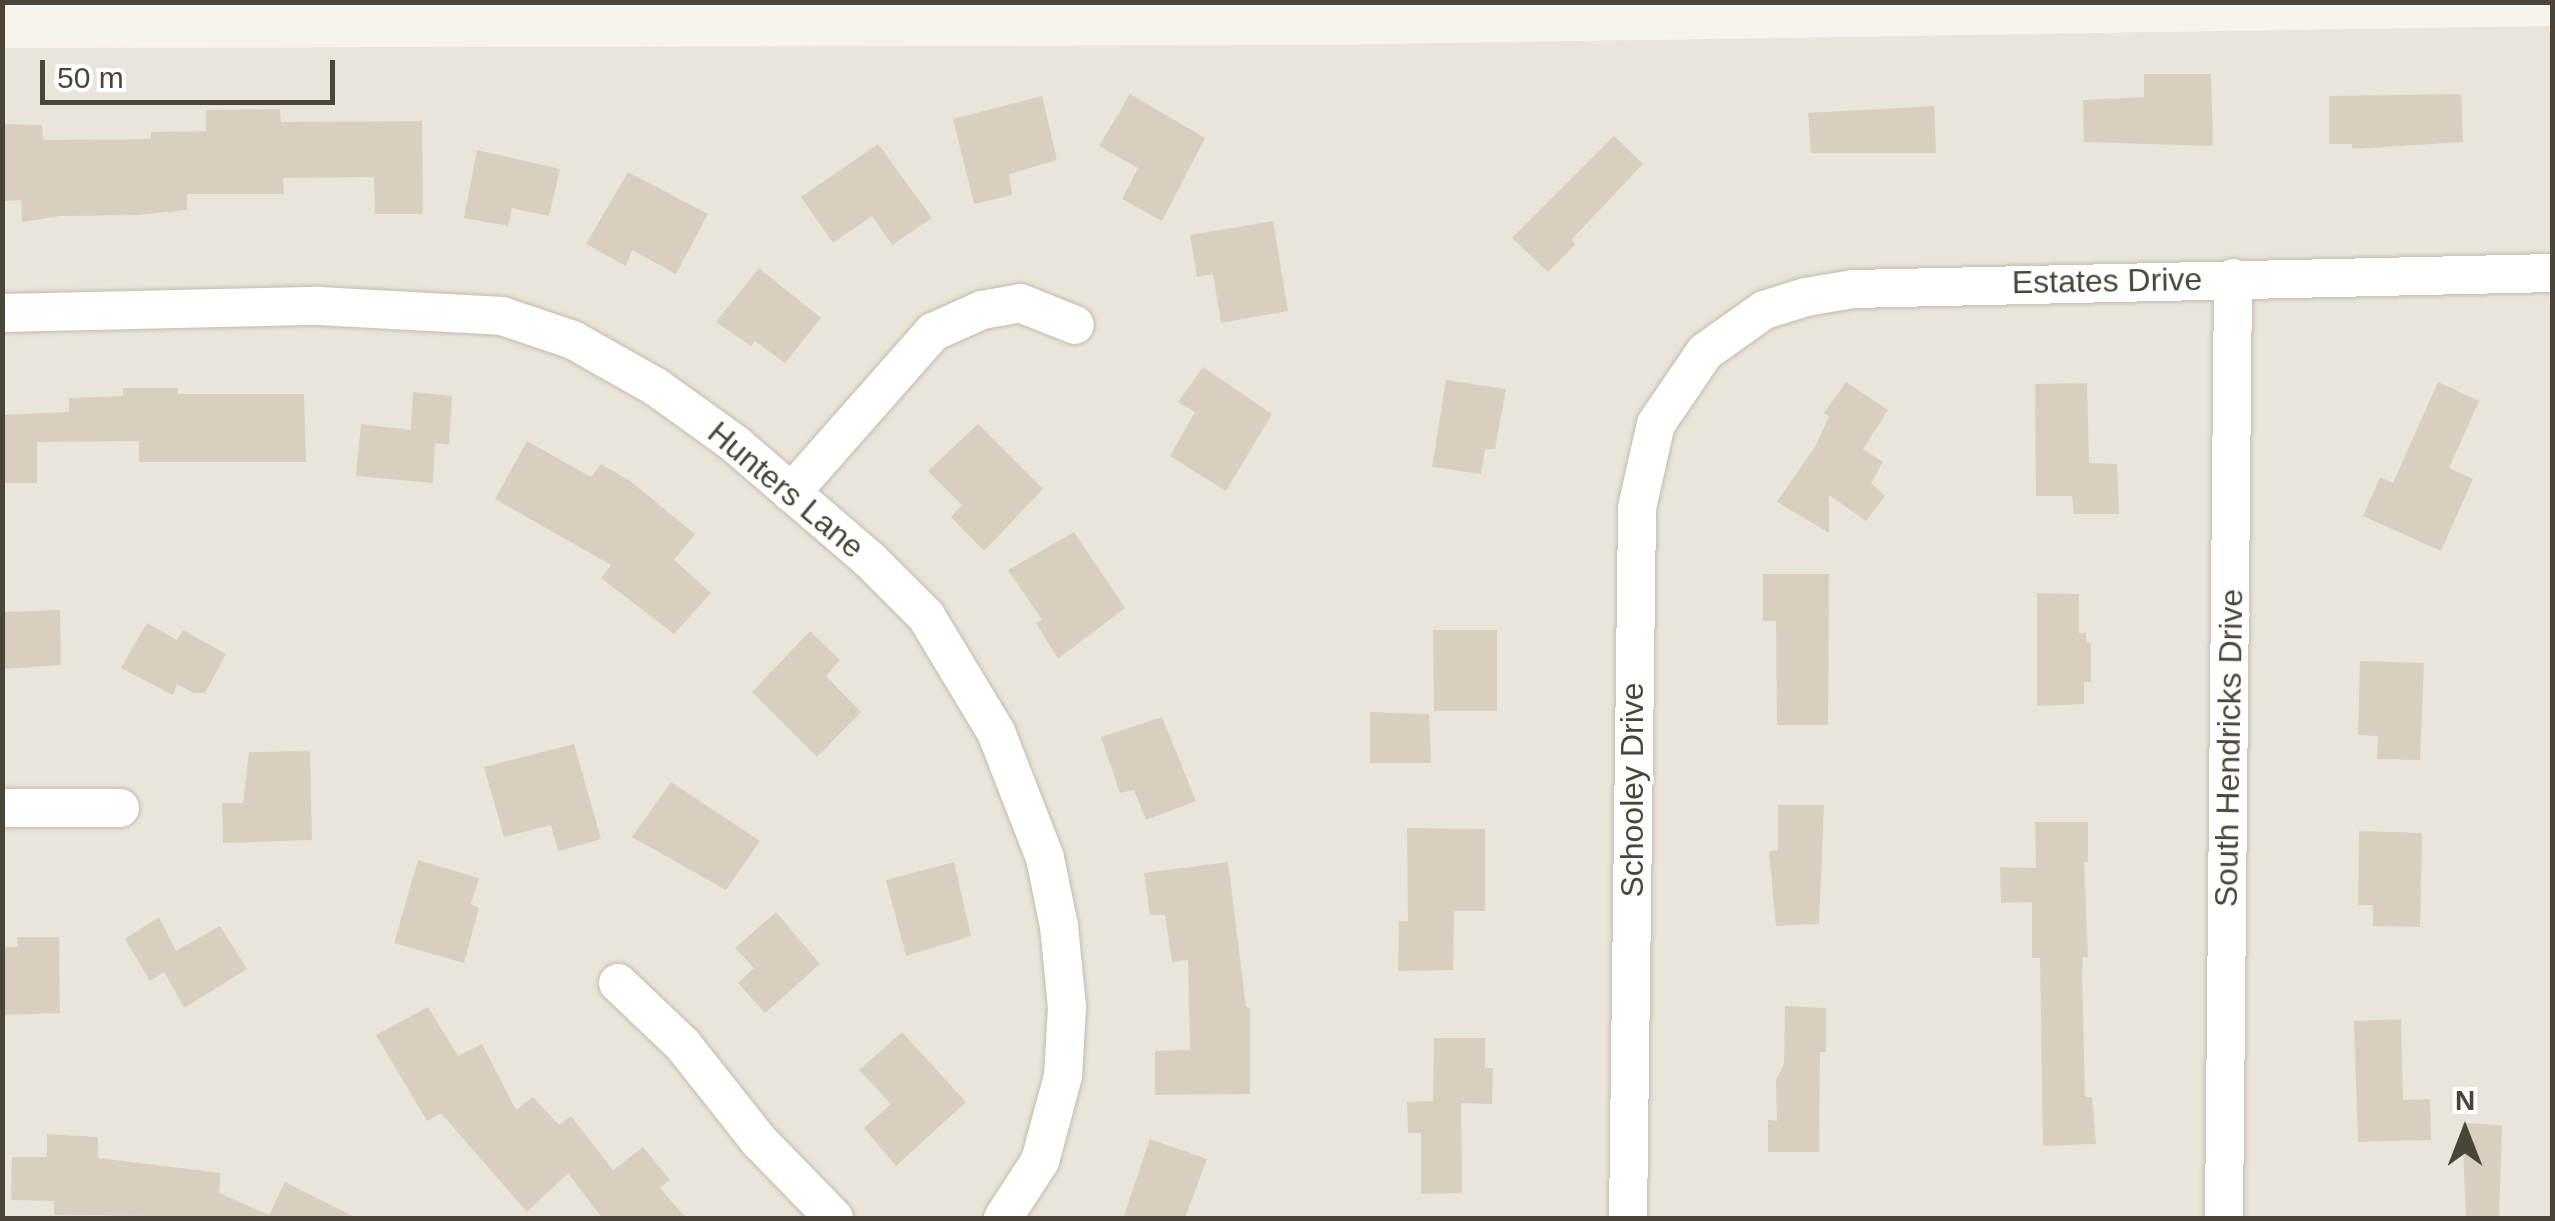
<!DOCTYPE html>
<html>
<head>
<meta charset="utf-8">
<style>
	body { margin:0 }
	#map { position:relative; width:2555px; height:1221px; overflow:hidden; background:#f6f3ec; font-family:Arial,sans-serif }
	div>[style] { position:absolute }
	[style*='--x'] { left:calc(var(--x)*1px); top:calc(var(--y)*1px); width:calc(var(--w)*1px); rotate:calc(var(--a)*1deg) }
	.residential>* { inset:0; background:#eae5da }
	.building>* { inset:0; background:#d8cfc1 }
	.roads { filter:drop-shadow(0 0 2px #c2bbae) drop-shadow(0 0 2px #c2bbae) }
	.street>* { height:38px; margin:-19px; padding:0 19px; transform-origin:19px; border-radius:19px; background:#fff }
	span { translate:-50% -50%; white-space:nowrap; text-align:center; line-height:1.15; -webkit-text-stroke:8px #fff; paint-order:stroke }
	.street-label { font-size:32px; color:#4b4439 }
	.frame { position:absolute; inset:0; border:5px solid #4b4439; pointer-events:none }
	.north { position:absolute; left:2415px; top:1081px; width:100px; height:100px; -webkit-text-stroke:8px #fff; paint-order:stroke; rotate:0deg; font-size:28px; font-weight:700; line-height:40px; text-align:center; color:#4b4439 }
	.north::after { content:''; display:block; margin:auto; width:35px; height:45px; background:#4b4439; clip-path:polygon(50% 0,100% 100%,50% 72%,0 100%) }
	.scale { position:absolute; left:40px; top:60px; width:295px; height:45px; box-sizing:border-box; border:5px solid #4b4439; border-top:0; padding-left:12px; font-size:30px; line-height:35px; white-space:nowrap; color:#4b4439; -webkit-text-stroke:8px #fff; paint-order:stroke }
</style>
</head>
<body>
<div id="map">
	<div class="residential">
		<i style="clip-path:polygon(2552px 26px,2552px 1218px,3px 1218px,2px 48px,1321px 45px)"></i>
	</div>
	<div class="building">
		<i style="clip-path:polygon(2144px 74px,2211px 74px,2213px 146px,2084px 142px,2083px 100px,2144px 97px)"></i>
		<i style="clip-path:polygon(1130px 94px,1205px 138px,1162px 221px,1122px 199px,1138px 168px,1099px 146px)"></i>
		<i style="clip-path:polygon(2461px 94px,2463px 142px,2352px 149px,2352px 144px,2329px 144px,2329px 96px)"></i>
		<i style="clip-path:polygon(1042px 96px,1057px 160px,1009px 174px,1012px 195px,974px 204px,953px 119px)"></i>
		<i style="clip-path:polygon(1934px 106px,1936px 153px,1811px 153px,1808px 113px)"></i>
		<i style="clip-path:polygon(280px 109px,281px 122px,422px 121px,423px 214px,375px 214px,374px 177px,283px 178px,284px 194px,187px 194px,187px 210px,138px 215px,60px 216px,22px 222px,21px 200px,2px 201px,2px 124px,42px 125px,43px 140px,151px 139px,151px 132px,206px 131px,206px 110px)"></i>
		<i style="clip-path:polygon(1614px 136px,1643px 164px,1572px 239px,1575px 245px,1548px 272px,1512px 238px)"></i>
		<i style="clip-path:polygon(878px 144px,932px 218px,892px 245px,872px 216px,833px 243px,801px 197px)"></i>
		<i style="clip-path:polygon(477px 150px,560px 169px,549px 216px,512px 208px,508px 226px,464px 218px)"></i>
		<i style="clip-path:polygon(628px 172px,708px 214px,676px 274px,632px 250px,626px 266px,586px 244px)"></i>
		<i style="clip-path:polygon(1273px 221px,1288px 311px,1221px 323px,1213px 274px,1197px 277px,1190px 235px)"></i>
		<i style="clip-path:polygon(759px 268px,821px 318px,785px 363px,755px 341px,751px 346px,716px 322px)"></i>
		<i style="clip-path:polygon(1203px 367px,1272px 414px,1226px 491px,1170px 456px,1195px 412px,1178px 402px)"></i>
		<i style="clip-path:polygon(1446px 380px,1506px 389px,1495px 449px,1485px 449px,1481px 474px,1432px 467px)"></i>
		<i style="clip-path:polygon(1846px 382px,1888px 410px,1863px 449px,1883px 462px,1871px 483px,1885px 496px,1866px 521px,1829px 495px,1829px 533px,1777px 502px,1816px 445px,1829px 416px,1824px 413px)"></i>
		<i style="clip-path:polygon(2438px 382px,2479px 401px,2449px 468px,2473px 479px,2441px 551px,2363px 516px,2380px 477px,2393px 483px)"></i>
		<i style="clip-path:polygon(2087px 383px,2089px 463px,2117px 464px,2119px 514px,2074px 514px,2072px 496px,2036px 496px,2035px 384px)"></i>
		<i style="clip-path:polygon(123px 388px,178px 388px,178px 394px,304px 394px,306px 462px,139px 462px,139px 441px,37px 442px,37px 483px,2px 483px,2px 415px,69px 412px,69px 398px,123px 396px)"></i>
		<i style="clip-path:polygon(413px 392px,452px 396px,449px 445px,435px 443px,433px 483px,356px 476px,361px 424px,411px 430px)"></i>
		<i style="clip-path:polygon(978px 424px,1043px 489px,984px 551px,951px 517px,962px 505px,928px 471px)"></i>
		<i style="clip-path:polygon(527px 441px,591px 477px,601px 464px,630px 481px,695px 534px,674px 560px,711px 593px,674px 634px,601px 578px,611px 565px,495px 499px)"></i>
		<i style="clip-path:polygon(1074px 532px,1125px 608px,1058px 659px,1036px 623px,1042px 620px,1008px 570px)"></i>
		<i style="clip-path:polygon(1763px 574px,1829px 574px,1828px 725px,1777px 725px,1776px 621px,1763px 621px)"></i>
		<i style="clip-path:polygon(2037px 593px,2079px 594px,2079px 633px,2086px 633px,2086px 642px,2091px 643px,2091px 682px,2084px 682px,2084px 704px,2037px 706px)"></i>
		<i style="clip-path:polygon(60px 610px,61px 665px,2px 669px,2px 612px)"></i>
		<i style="clip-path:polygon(147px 623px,177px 640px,183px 630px,226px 654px,205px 693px,193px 693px,177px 684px,173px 695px,121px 668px)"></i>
		<i style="clip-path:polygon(1433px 630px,1497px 630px,1497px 711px,1434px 711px)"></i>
		<i style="clip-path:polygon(810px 631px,840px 660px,826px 676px,861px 712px,817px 757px,752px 692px)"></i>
		<i style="clip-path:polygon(2360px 661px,2424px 663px,2420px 760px,2377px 759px,2378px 736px,2358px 735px)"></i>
		<i style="clip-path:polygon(1370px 712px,1429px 714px,1431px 763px,1370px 763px)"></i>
		<i style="clip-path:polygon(1162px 717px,1196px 801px,1146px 820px,1134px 790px,1120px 793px,1101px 737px)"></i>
		<i style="clip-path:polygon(574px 744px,601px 839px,558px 851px,551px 825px,504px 837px,484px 767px)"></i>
		<i style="clip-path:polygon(310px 751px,312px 840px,223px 843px,222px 803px,243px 803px,249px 752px)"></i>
		<i style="clip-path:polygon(671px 782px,760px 841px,726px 890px,632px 837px)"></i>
		<i style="clip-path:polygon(1778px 805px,1824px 805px,1819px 924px,1776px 926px,1769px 851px,1778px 850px)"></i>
		<i style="clip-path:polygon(2035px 822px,2088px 822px,2088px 862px,2084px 862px,2088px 958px,2083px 957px,2082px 971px,2085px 1097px,2092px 1097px,2096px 1144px,2043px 1146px,2040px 958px,2032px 958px,2032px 902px,2001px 903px,2000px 867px,2036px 868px)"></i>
		<i style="clip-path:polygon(1407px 828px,1485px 829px,1485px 911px,1454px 911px,1453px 970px,1398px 971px,1399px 921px,1408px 921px)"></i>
		<i style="clip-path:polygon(2359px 831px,2422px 833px,2420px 927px,2373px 926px,2373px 905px,2358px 905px)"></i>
		<i style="clip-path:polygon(418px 860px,479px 878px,471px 904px,479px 908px,464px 963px,394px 943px)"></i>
		<i style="clip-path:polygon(954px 862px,971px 936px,906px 956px,886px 880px)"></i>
		<i style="clip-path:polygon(1228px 862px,1246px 1007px,1250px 1008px,1250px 1094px,1155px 1095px,1155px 1051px,1190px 1050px,1188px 960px,1172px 962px,1165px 915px,1150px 915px,1144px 873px)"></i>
		<i style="clip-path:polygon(776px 912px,820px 964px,765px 1013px,738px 983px,754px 968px,735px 948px)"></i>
		<i style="clip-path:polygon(159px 917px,176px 951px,220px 926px,247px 969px,184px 1008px,164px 972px,150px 981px,125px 939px)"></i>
		<i style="clip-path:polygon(17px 937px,59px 937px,60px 1013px,2px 1015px,2px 947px,18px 947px)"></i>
		<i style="clip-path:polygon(1785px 1006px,1826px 1008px,1826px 1052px,1820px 1052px,1819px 1152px,1768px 1152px,1768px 1120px,1777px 1121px,1776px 1080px,1784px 1064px)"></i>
		<i style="clip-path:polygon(428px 1007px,458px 1056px,482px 1044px,516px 1110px,533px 1097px,559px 1125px,571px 1116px,613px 1170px,643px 1147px,670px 1180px,660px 1188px,686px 1218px,602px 1218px,568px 1173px,527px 1212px,441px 1113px,427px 1121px,376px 1035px)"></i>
		<i style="clip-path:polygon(2401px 1019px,2403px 1100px,2430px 1099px,2431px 1140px,2358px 1142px,2354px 1021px)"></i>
		<i style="clip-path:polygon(902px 1032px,966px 1102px,896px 1166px,864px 1128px,891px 1104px,859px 1070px)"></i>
		<i style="clip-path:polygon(1434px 1038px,1485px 1038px,1485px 1068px,1493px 1068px,1492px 1104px,1461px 1103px,1462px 1193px,1421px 1194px,1421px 1133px,1408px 1133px,1407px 1102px,1433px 1101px)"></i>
		<i style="clip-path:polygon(2462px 1123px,2502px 1125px,2499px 1218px,2466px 1218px)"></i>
		<i style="clip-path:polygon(47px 1134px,98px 1137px,98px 1158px,221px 1173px,219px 1193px,269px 1215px,285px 1182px,357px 1218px,54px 1215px,54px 1201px,11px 1200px,12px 1157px,47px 1157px)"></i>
		<i style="clip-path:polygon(1150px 1139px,1207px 1159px,1185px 1218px,1123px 1218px)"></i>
	</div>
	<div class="roads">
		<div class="street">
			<i style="--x:2;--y:313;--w:317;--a:-1.3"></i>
			<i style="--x:319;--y:306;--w:183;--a:3.1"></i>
			<i style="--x:502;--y:316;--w:75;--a:18.7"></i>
			<i style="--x:573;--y:340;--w:95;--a:29.5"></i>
			<i style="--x:656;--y:387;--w:96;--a:35.7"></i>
			<i style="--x:734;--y:443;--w:178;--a:40.7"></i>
			<i style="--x:869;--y:559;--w:81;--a:45"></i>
			<i style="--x:926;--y:616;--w:135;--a:58.9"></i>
			<i style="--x:996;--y:732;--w:135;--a:68.7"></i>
			<i style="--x:1045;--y:858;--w:69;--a:78.4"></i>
			<i style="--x:1059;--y:926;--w:81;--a:84.4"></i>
			<i style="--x:1067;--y:1007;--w:69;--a:93.3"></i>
			<i style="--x:1063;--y:1076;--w:88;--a:105.1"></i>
			<i style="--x:1040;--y:1161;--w:68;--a:123"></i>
			<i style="--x:791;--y:493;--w:215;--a:-48.6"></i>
			<i style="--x:933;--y:332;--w:54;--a:-24.2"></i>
			<i style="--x:982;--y:310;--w:39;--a:-10"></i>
			<i style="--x:1020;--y:303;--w:59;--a:21.8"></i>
			<i style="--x:2;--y:808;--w:118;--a:0"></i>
			<i style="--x:618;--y:983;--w:90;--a:43.6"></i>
			<i style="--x:683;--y:1045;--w:124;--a:51.6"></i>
			<i style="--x:760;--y:1142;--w:106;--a:45.8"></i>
			<i style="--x:1628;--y:1218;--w:710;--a:-89.27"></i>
			<i style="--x:1637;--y:508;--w:86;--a:-77.3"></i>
			<i style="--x:1656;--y:424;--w:87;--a:-55.8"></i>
			<i style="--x:1705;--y:352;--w:72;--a:-35.4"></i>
			<i style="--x:1764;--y:310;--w:44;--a:-17.2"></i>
			<i style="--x:1806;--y:297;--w:48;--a:-9.7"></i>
			<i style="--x:1853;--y:289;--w:699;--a:-1.31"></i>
			<i style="--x:2224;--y:1218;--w:940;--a:-89.45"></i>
		</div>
	</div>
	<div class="street-label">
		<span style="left:2107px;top:281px;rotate:-1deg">Estates Drive</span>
		<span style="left:786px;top:490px;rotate:40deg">Hunters Lane</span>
		<span style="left:2229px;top:748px;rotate:-89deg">South Hendricks Drive</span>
		<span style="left:1632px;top:790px;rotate:-90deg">Schooley Drive</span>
	</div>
	<div class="frame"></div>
	<div class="north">N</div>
	<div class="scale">50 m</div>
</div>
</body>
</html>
